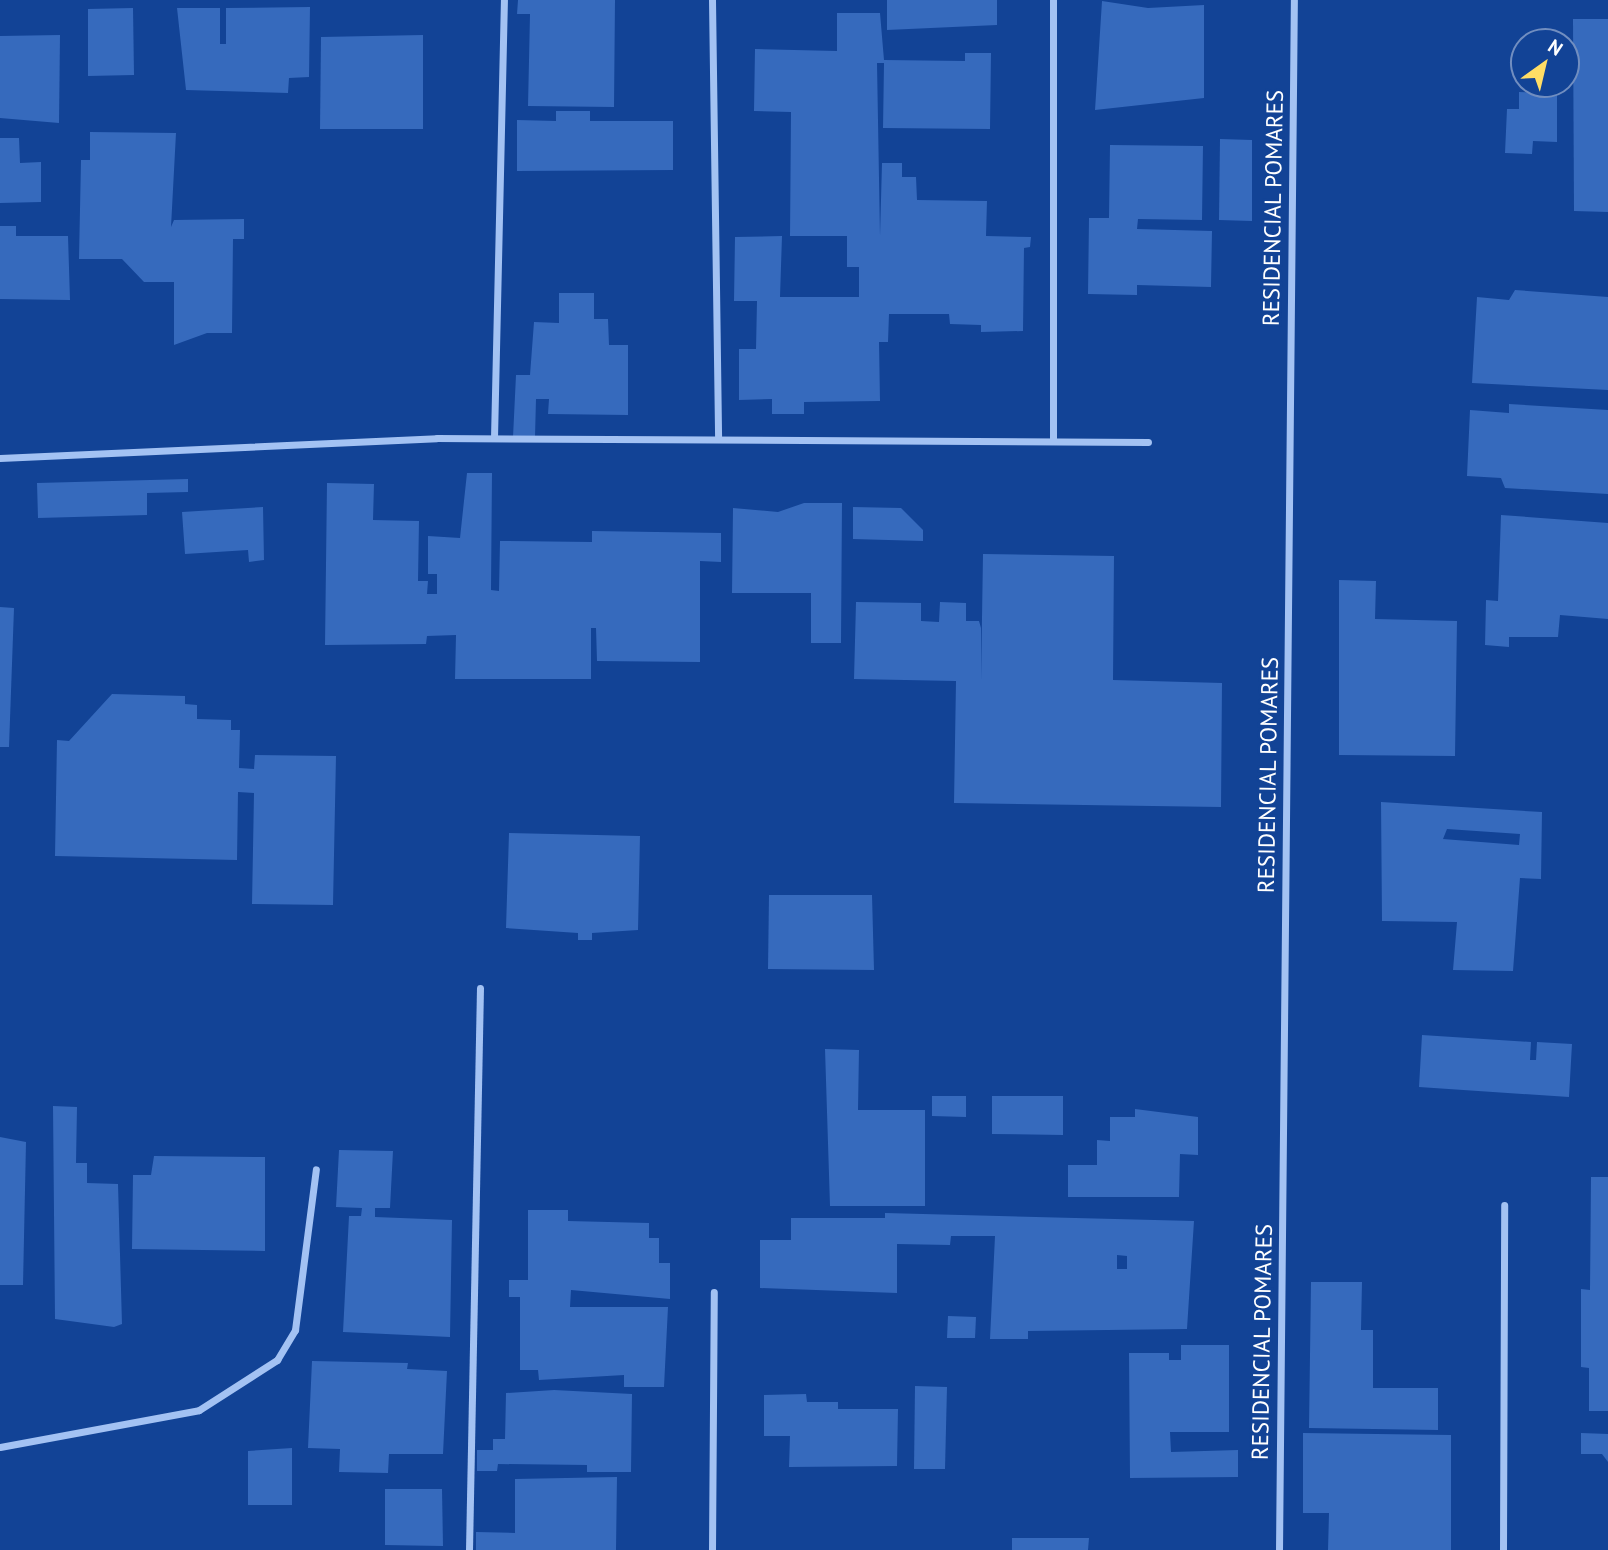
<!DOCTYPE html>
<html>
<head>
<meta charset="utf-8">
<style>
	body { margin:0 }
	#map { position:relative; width:1608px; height:1550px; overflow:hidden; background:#124396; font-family:"PT Sans",sans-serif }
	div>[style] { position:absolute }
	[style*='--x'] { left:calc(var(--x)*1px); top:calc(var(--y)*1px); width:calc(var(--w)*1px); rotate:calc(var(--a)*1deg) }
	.building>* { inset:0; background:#366abd }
	.street>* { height:7px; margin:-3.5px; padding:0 3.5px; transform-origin:3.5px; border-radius:3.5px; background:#a3c2f3 }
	span { translate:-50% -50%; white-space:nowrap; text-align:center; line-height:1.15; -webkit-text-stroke:5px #124396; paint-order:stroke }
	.street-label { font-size:23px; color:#fff }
	.north { position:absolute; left:1510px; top:28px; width:70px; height:70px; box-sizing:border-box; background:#124396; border:2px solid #718ec0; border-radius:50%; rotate:34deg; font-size:19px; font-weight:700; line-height:28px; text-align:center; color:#fff }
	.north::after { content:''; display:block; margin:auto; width:24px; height:32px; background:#ffdd65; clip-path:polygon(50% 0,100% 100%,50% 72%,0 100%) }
</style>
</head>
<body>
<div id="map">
	<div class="building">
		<i style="clip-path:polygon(518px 0,615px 0,614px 107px,528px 106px,530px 14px,517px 14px)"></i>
		<i style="clip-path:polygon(887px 0,997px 0,997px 25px,887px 30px)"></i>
		<i style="clip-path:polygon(1102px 1px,1148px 8px,1204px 5px,1204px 98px,1095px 110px)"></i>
		<i style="clip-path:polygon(310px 7px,309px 77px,289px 78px,288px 93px,186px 90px,177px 8px,220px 8px,220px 44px,226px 44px,226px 8px)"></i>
		<i style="clip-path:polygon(133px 8px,134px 75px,88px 76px,88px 9px)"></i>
		<i style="clip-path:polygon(837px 13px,880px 13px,884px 60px,965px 61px,965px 53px,991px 53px,990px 129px,883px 128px,884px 63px,877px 63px,880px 236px,882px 163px,902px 163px,902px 177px,916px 177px,917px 200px,987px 201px,986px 236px,1031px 237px,1030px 247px,1024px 248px,1023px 331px,981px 332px,981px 325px,950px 324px,949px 314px,889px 314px,888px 342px,879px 342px,880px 401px,804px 402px,804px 414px,772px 414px,772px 399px,739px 400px,739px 349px,756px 349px,757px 301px,734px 301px,735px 237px,782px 236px,780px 297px,859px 297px,859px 267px,847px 267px,847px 236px,790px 236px,791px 112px,754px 111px,755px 49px,837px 51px)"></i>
		<i style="clip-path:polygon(1573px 19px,1608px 19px,1608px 212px,1574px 211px)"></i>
		<i style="clip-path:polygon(60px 35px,59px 123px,0 118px,0 36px)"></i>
		<i style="clip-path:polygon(423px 35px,423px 129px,320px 129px,321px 37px)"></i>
		<i style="clip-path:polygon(1519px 92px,1557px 93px,1557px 142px,1533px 141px,1532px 154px,1505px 153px,1507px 109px,1519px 109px)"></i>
		<i style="clip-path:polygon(556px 111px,590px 111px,590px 121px,673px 121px,673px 170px,517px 171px,517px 120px,556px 121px)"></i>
		<i style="clip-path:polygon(90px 132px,176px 133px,171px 227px,174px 220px,244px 219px,244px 239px,233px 239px,232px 333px,207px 333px,174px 345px,174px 282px,144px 282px,122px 259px,79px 259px,81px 160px,90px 160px)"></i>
		<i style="clip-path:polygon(0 138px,19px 138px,20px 163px,41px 162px,41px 202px,0 203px)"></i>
		<i style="clip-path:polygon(1220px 139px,1252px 140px,1252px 221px,1219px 220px)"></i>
		<i style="clip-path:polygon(1110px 145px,1203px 146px,1202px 220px,1138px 219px,1137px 229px,1212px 231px,1211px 287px,1137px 285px,1137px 295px,1088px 294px,1089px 218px,1109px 218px)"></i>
		<i style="clip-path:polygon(0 226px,16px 226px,16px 236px,68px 236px,70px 300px,0 299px)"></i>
		<i style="clip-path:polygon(1515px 290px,1608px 297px,1608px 390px,1472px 383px,1477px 297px,1509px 300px)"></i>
		<i style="clip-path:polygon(559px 293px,594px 293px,594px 319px,608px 319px,609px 345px,628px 345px,628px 415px,548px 414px,549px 399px,536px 399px,535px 437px,513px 437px,516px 375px,530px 375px,534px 322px,559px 323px)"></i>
		<i style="clip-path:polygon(1509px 404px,1608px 410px,1608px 494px,1505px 488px,1501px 478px,1467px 476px,1470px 410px,1509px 413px)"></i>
		<i style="clip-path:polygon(467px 473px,492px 473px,491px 590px,499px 591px,500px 541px,592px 542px,592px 531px,721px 533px,721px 562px,700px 561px,700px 662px,597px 661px,596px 628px,591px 628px,591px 679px,455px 679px,456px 635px,427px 636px,426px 644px,325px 645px,327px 483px,374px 484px,373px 520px,419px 521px,418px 581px,428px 581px,427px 594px,437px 594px,437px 574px,428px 574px,428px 536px,460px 538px)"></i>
		<i style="clip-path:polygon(188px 479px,188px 492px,147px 493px,147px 515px,38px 518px,37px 483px)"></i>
		<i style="clip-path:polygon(804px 503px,842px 503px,841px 643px,811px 643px,811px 593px,732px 593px,733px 508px,778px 512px)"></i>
		<i style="clip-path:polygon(263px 507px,264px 560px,249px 562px,248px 550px,185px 554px,182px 512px)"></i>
		<i style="clip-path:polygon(853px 507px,901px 508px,923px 530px,923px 541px,853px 539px)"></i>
		<i style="clip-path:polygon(1501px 515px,1608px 523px,1608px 619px,1560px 615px,1558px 637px,1509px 637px,1509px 647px,1485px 645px,1486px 600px,1498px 601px)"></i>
		<i style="clip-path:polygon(983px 554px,1114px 556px,1113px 680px,1222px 683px,1221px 807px,954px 803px,956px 681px,854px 679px,856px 602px,921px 603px,921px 621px,939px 622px,940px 602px,966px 603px,966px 621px,979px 621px,981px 628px,981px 681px)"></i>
		<i style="clip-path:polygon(1339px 580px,1376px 581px,1375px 619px,1457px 621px,1455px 756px,1339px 755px)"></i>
		<i style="clip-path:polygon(0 607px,14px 608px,9px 747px,0 747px)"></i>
		<i style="clip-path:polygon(112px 694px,185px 696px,185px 704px,197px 705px,197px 719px,231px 720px,231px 730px,240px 730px,239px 768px,254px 769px,255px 755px,336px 756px,333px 905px,252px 904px,254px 793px,238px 792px,237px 860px,55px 856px,57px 740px,69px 741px)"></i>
		<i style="clip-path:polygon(evenodd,1381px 802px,1542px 812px,1541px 879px,1520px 878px,1513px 971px,1453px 970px,1457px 922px,1382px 921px,1381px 802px,1447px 829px,1520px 834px,1519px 845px,1443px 839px,1447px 829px)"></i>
		<i style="clip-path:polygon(509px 833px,640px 836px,638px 930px,592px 933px,592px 940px,578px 940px,578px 933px,506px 928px)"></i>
		<i style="clip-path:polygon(769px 895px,872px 895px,874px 970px,768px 969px)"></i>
		<i style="clip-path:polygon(1422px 1035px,1531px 1042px,1530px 1060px,1536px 1060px,1537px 1042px,1572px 1044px,1569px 1097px,1419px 1087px)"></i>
		<i style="clip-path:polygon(825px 1049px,859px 1050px,858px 1110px,925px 1110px,925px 1206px,830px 1206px)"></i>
		<i style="clip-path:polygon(932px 1096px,966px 1096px,966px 1117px,932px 1116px)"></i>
		<i style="clip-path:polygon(992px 1096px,1063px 1096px,1063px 1135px,992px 1134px)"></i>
		<i style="clip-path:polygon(53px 1106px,77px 1107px,76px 1163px,87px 1163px,87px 1183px,118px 1184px,122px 1324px,114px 1327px,55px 1319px)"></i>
		<i style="clip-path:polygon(1135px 1109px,1198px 1117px,1198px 1155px,1180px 1154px,1179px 1197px,1068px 1197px,1068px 1165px,1097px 1165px,1097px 1140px,1110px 1141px,1110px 1117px,1135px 1117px)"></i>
		<i style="clip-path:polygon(0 1137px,26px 1142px,23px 1285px,0 1285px)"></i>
		<i style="clip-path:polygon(339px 1150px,393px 1151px,390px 1208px,375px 1208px,375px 1217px,452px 1220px,450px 1337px,343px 1332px,349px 1216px,361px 1216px,362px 1208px,336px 1207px)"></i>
		<i style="clip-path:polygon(154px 1156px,265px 1157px,265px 1251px,132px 1249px,133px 1175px,151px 1175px)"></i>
		<i style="clip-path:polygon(1591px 1177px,1608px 1177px,1608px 1411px,1589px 1411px,1589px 1368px,1581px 1367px,1581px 1289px,1590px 1290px)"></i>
		<i style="clip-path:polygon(528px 1210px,568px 1210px,568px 1221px,649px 1223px,649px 1238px,659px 1238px,659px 1263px,670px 1263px,670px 1299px,571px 1290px,570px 1307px,668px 1307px,664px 1387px,624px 1387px,624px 1375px,539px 1380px,538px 1370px,520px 1370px,520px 1297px,509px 1297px,509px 1280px,528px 1280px)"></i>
		<i style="clip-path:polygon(evenodd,885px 1213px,1194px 1221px,1187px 1329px,1028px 1331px,1028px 1339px,990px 1339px,995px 1236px,951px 1236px,950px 1245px,897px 1244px,897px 1293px,760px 1288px,760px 1240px,791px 1240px,791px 1218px,885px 1218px,885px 1213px,1117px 1255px,1127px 1256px,1127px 1269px,1117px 1269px,1117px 1255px)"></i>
		<i style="clip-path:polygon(1311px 1282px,1362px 1282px,1361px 1330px,1373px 1330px,1373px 1388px,1438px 1388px,1438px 1430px,1309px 1428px)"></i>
		<i style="clip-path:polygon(948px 1316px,976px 1317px,975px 1338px,947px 1338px)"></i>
		<i style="clip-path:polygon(1181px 1345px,1229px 1345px,1229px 1432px,1170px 1432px,1171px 1452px,1238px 1450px,1238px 1477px,1130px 1478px,1129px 1353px,1169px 1353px,1169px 1360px,1181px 1360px)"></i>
		<i style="clip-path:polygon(312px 1361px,408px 1363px,407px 1369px,447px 1371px,443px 1454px,389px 1454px,388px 1473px,339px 1472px,340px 1449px,308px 1448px)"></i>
		<i style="clip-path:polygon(915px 1386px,947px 1387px,945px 1469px,914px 1469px)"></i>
		<i style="clip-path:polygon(554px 1390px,632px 1394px,631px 1472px,587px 1472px,587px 1465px,498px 1464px,497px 1471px,477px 1471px,477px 1450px,493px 1450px,493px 1439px,505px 1439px,506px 1393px)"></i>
		<i style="clip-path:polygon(806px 1394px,807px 1402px,838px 1402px,838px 1409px,898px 1409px,897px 1466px,789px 1467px,790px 1436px,764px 1436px,764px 1395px)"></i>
		<i style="clip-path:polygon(1303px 1433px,1451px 1435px,1451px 1550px,1328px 1550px,1329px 1513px,1303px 1513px)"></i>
		<i style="clip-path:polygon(1581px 1433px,1608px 1434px,1608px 1462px,1602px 1454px,1581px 1454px)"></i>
		<i style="clip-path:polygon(292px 1448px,292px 1505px,248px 1505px,248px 1451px)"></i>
		<i style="clip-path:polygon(617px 1477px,616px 1550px,476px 1550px,476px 1532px,515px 1533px,515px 1479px)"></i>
		<i style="clip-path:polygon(385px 1489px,442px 1489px,443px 1546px,385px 1545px)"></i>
		<i style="clip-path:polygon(1012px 1538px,1089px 1538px,1088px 1550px,1012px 1550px)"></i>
	</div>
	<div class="street">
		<i style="--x:712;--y:0;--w:439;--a:89.2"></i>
		<i style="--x:494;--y:438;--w:438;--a:-88.7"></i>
		<i style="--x:1053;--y:441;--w:441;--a:-90"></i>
		<i style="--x:0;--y:458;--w:437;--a:-2.6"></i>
		<i style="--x:437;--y:438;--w:711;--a:0.32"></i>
		<i style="--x:0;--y:1447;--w:202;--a:-10.5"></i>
		<i style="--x:199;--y:1410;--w:93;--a:-32.7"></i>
		<i style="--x:277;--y:1360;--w:35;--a:-59"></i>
		<i style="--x:295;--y:1330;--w:162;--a:-82.6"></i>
		<i style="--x:469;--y:1550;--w:562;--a:-88.88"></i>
		<i style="--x:712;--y:1550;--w:258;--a:-89.6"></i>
		<i style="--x:1279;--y:1550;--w:1550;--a:-89.45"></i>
		<i style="--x:1503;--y:1550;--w:345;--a:-89.8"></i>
	</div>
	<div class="street-label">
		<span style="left:1273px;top:208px;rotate:-89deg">RESIDENCIAL POMARES</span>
		<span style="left:1268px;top:775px;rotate:-89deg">RESIDENCIAL POMARES</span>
		<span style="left:1262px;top:1342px;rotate:-89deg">RESIDENCIAL POMARES</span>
	</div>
	<div class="north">N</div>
</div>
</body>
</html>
